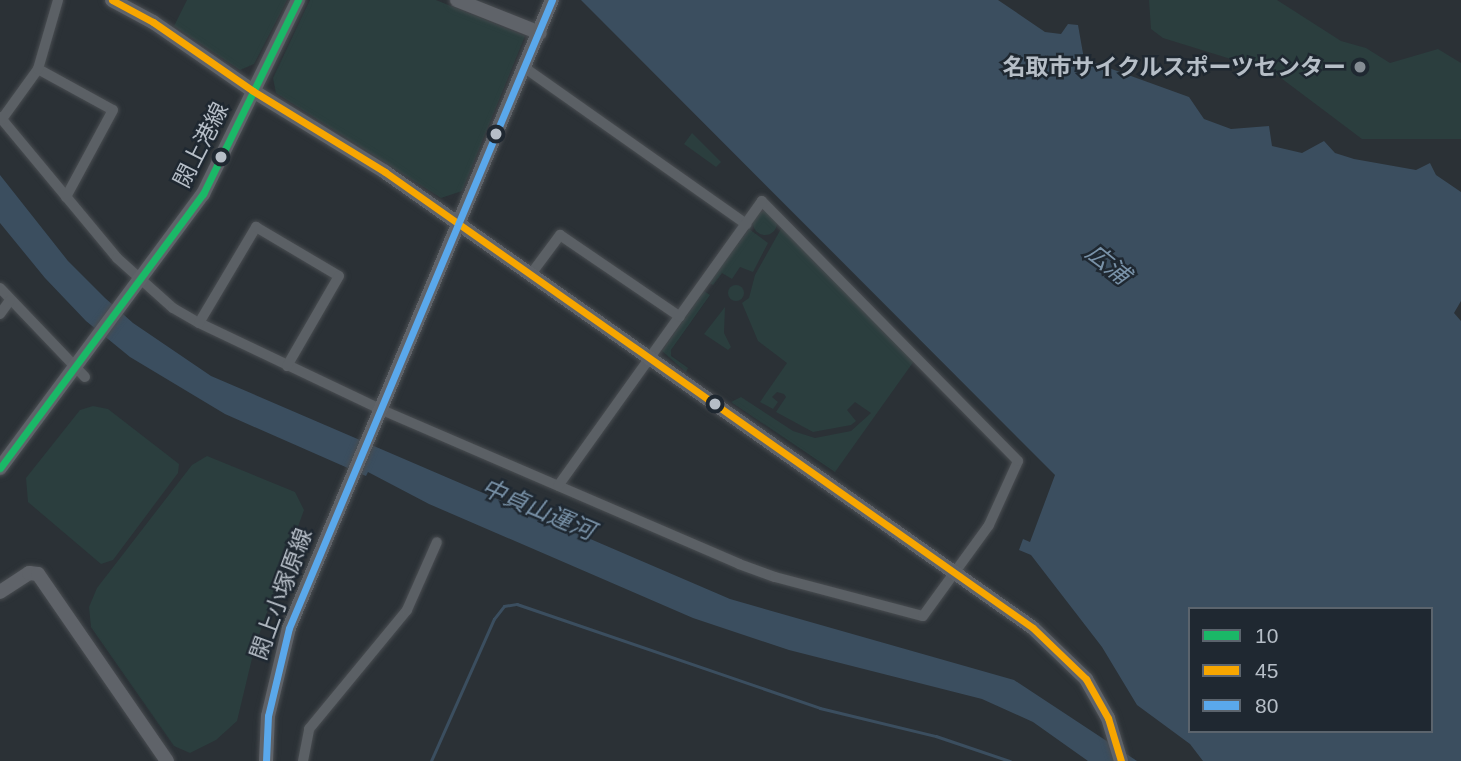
<!DOCTYPE html>
<html>
<head>
<meta charset="utf-8">
<style>
	body { margin:0 }
	#map { position:relative; width:1461px; height:761px; overflow:hidden; background:#2b3136; font-family:Helvetica,"Noto Sans JP",sans-serif }
	div>[style] { position:absolute }
	[style*='--x'] { left:calc(var(--x)*1px); top:calc(var(--y)*1px); width:calc(var(--w)*1px); rotate:calc(var(--a)*1deg) }
	.green>* { inset:0; background:#2b3e3e }
	.round { border-radius:50% }
	.water>* { inset:0; background:#3b4e5f }
	.stream>* { height:2.5px; margin:-1.25px; padding:0 1.25px; transform-origin:1.25px; border-radius:1.25px; background:#3b4e5f }
	.roads { filter:drop-shadow(0 0 2px #494d51) drop-shadow(0 0 2px #494d51) }
	.street>* { height:10px; margin:-5px; padding:0 5px; transform-origin:5px; border-radius:5px; background:#5b6065 }
	.secondary>* { height:14px; margin:-7px; padding:0 7px; transform-origin:7px; border-radius:7px; background:#5f6369 }
	.bus-1>* { height:7px; margin:-3.5px; padding:0 3.5px; transform-origin:3.5px; border-radius:3.5px; background:#1ab867 }
	.bus-2>* { height:7px; margin:-3.5px; padding:0 3.5px; transform-origin:3.5px; border-radius:3.5px; background:#f7a600 }
	.bus-3>* { height:7px; margin:-3.5px; padding:0 3.5px; transform-origin:3.5px; border-radius:3.5px; background:#5aa8eb }
	.dots>* { width:19px; height:19px; translate:-50% -50%; box-sizing:border-box; border:4px solid #1f2831; border-radius:50% }
	span { translate:-50% -50%; white-space:nowrap; text-align:center; line-height:1.15; -webkit-text-stroke:5px #1f2831; paint-order:stroke }
	.poi-label { font-size:23px; color:#b6bec7; font-weight:700 }
	.right { translate:-100% -50%; text-align:right }
	.street-label { font-size:23px; color:#b6bec7 }
	.water-label { font-size:24px; color:#7992a8; font-style:italic }
	.legend { position:absolute; left:1188px; top:607px; width:245px; height:126px; box-sizing:border-box; background:#1f2831; border:2px solid #5b646d; margin:0; padding:9px 12px; list-style:none; font-size:21px; color:#b6bec7 }
	.legend li { display:flex; align-items:center; gap:14px; height:35px }
	.legend b { width:35px; border:2px solid #5b646d }
</style>
</head>
<body>
<div id="map">
	<div class="green">
		<i style="clip-path:polygon(187px 0,287px 0,254px 64px,240px 70px,174px 26px)"></i>
		<i style="clip-path:polygon(310px 0,436px 0,525px 36px,462px 191px,441px 198px,276px 93px,273px 78px)"></i>
		<i style="clip-path:polygon(1149px 0,1277px 0,1341px 41px,1366px 48px,1390px 63px,1438px 49px,1461px 63px,1461px 139px,1362px 139px,1273px 72px,1163px 38px,1151px 29px)"></i>
		<i style="clip-path:polygon(692px 133px,721px 162px,716px 167px,684px 144px)"></i>
		<i class="round" style="left:753px;top:211px;width:24px;height:24px"></i>
		<i style="clip-path:polygon(782px 227px,914px 361px,835px 472px,731px 402px,741px 397px,793px 431px,815px 438px,851px 431px,871px 413px,855px 402px,847px 410px,856px 421px,851px 425px,813px 432px,776px 412px,786px 397px,784px 394px,777px 392px,772px 397px,778px 402px,773px 409px,760px 402px,787px 363px,758px 341px,742px 303px,749px 298px,755px 275px)"></i>
		<i style="clip-path:polygon(749px 229px,768px 243px,753px 272px,740px 267px,732px 279px,722px 273px,713px 285px,709px 283px)"></i>
		<i class="round" style="left:728px;top:285px;width:16px;height:16px"></i>
		<i style="clip-path:polygon(704px 291px,710px 295px,671px 350px,671px 356px,688px 368px,686px 372px,662px 351px)"></i>
		<i style="clip-path:polygon(725px 307px,724px 333px,731px 347px,728px 350px,704px 334px)"></i>
		<i style="clip-path:polygon(93px 406px,108px 409px,179px 464px,178px 473px,113px 560px,101px 564px,28px 502px,26px 478px,80px 410px)"></i>
		<i style="clip-path:polygon(207px 456px,295px 492px,304px 510px,255px 646px,237px 721px,216px 740px,190px 753px,174px 746px,91px 627px,89px 607px,97px 588px,192px 465px)"></i>
	</div>
	<div class="water">
		<i style="clip-path:polygon(evenodd,581px 0,998px 0,1045px 32px,1061px 34px,1068px 24px,1078px 25px,1084px 59px,1189px 97px,1204px 119px,1231px 129px,1269px 126px,1272px 146px,1302px 153px,1324px 141px,1335px 153px,1354px 159px,1416px 170px,1430px 163px,1436px 175px,1461px 192px,1461px 301px,1454px 313px,1461px 321px,1461px 761px,1203px 761px,1190px 744px,1137px 705px,1102px 647px,1031px 555px,1019px 550px,1023px 539px,1030px 542px,1055px 475px,581px 0,1190px 609px,1431px 609px,1431px 731px,1190px 731px,1190px 609px)"></i>
		<i style="clip-path:polygon(0 175px,68px 261px,105px 298px,133px 323px,211px 376px,730px 599px,1014px 680px,1137px 761px,1088px 761px,1033px 722px,982px 699px,789px 650px,693px 618px,429px 504px,368px 472px,366px 476px,225px 414px,130px 357px,86px 321px,45px 278px,0 223px)"></i>
	</div>
	<div class="stream">
		<i style="--x:431;--y:761;--w:155;--a:-66.1"></i>
		<i style="--x:494;--y:619;--w:16;--a:-52"></i>
		<i style="--x:504;--y:606;--w:13;--a:-9"></i>
		<i style="--x:517;--y:604;--w:320;--a:18.9"></i>
		<i style="--x:820;--y:708;--w:119;--a:13.6"></i>
		<i style="--x:936;--y:736;--w:78;--a:18.7"></i>
	</div>
	<div class="roads">
		<div class="street">
			<i style="--x:525;--y:68;--w:271;--a:35.2"></i>
			<i style="--x:38;--y:69;--w:85;--a:28.7"></i>
			<i style="--x:113;--y:110;--w:99;--a:118.4"></i>
			<i style="--x:0;--y:117;--w:183;--a:50.3"></i>
			<i style="--x:117;--y:258;--w:75;--a:41.8"></i>
			<i style="--x:173;--y:308;--w:30;--a:30"></i>
			<i style="--x:199;--y:323;--w:203;--a:25.4"></i>
			<i style="--x:382;--y:410;--w:389;--a:23.3"></i>
			<i style="--x:739;--y:564;--w:38;--a:20"></i>
			<i style="--x:775;--y:577;--w:153;--a:14.8"></i>
			<i style="--x:923;--y:616;--w:112;--a:-54"></i>
			<i style="--x:989;--y:525;--w:70;--a:-65.6"></i>
			<i style="--x:1018;--y:461;--w:365;--a:-134.6"></i>
			<i style="--x:762;--y:201;--w:350;--a:125.6"></i>
			<i style="--x:2;--y:119;--w:62;--a:-54.2"></i>
			<i style="--x:38;--y:69;--w:72;--a:-73.8"></i>
			<i style="--x:531;--y:274;--w:49;--a:-53.4"></i>
			<i style="--x:560;--y:235;--w:145;--a:34.3"></i>
			<i style="--x:0;--y:288;--w:123;--a:46.3"></i>
			<i style="--x:0;--y:314;--w:17;--a:-54"></i>
			<i style="--x:199;--y:323;--w:112;--a:-59.3"></i>
			<i style="--x:256;--y:227;--w:96;--a:30.6"></i>
			<i style="--x:339;--y:276;--w:104;--a:120"></i>
			<i style="--x:303;--y:761;--w:33;--a:-79"></i>
			<i style="--x:309;--y:729;--w:154;--a:-50.5"></i>
			<i style="--x:407;--y:610;--w:74;--a:-66.2"></i>
		</div>
		<div class="secondary">
			<i style="--x:112;--y:0;--w:47;--a:28.2"></i>
			<i style="--x:153;--y:22;--w:121;--a:34.6"></i>
			<i style="--x:253;--y:91;--w:155;--a:31.5"></i>
			<i style="--x:385;--y:172;--w:792;--a:35.13"></i>
			<i style="--x:1033;--y:628;--w:74;--a:43.9"></i>
			<i style="--x:1086;--y:679;--w:45;--a:60.6"></i>
			<i style="--x:1108;--y:718;--w:45;--a:73.2"></i>
			<i style="--x:457;--y:0;--w:89;--a:21.7"></i>
			<i style="--x:0;--y:468;--w:341;--a:-53.5"></i>
			<i style="--x:203;--y:194;--w:216;--a:-63.9"></i>
			<i style="--x:0;--y:592;--w:35;--a:-33"></i>
			<i style="--x:29;--y:573;--w:9;--a:6"></i>
			<i style="--x:38;--y:574;--w:227;--a:55.4"></i>
			<i style="--x:266;--y:761;--w:45;--a:-87.5"></i>
			<i style="--x:268;--y:716;--w:90;--a:-76.6"></i>
			<i style="--x:289;--y:628;--w:681;--a:-67.28"></i>
		</div>
	</div>
	<div class="bus-1">
		<i style="--x:0;--y:468;--w:341;--a:-53.5"></i>
		<i style="--x:203;--y:194;--w:216;--a:-63.9"></i>
	</div>
	<div class="bus-2">
		<i style="--x:112;--y:0;--w:47;--a:28.2"></i>
		<i style="--x:153;--y:22;--w:121;--a:34.6"></i>
		<i style="--x:253;--y:91;--w:155;--a:31.5"></i>
		<i style="--x:385;--y:172;--w:792;--a:35.13"></i>
		<i style="--x:1033;--y:628;--w:74;--a:43.9"></i>
		<i style="--x:1086;--y:679;--w:45;--a:60.6"></i>
		<i style="--x:1108;--y:718;--w:45;--a:73.2"></i>
	</div>
	<div class="bus-3">
		<i style="--x:266;--y:761;--w:45;--a:-87.5"></i>
		<i style="--x:268;--y:716;--w:90;--a:-76.6"></i>
		<i style="--x:289;--y:628;--w:681;--a:-67.28"></i>
	</div>
	<div class="dots">
		<i style="left:1360px;top:67px;background:#858d94"></i>
		<i style="left:496px;top:134px;background:#b6bec7"></i>
		<i style="left:221px;top:157px;background:#b6bec7"></i>
		<i style="left:715px;top:404px;background:#b6bec7"></i>
	</div>
	<div class="poi-label">
		<span class="right" style="left:1346px;top:67px">名取市サイクルスポーツセンター</span>
	</div>
	<div class="street-label">
		<span style="left:201px;top:145px;rotate:-63deg">閖上港線</span>
		<span style="left:281px;top:594px;rotate:-70deg">閖上小塚原線</span>
	</div>
	<div class="water-label">
		<span style="left:1108px;top:264px;rotate:39deg">広浦</span>
		<span style="left:538px;top:509px;rotate:23deg">中貞山運河</span>
	</div>
	<ul class="legend">
	<li><b style="height:9px;background:#1ab867"></b>10</li>
	<li><b style="height:9px;background:#f7a600"></b>45</li>
	<li><b style="height:9px;background:#5aa8eb"></b>80</li>
	</ul>
</div>
</body>
</html>
